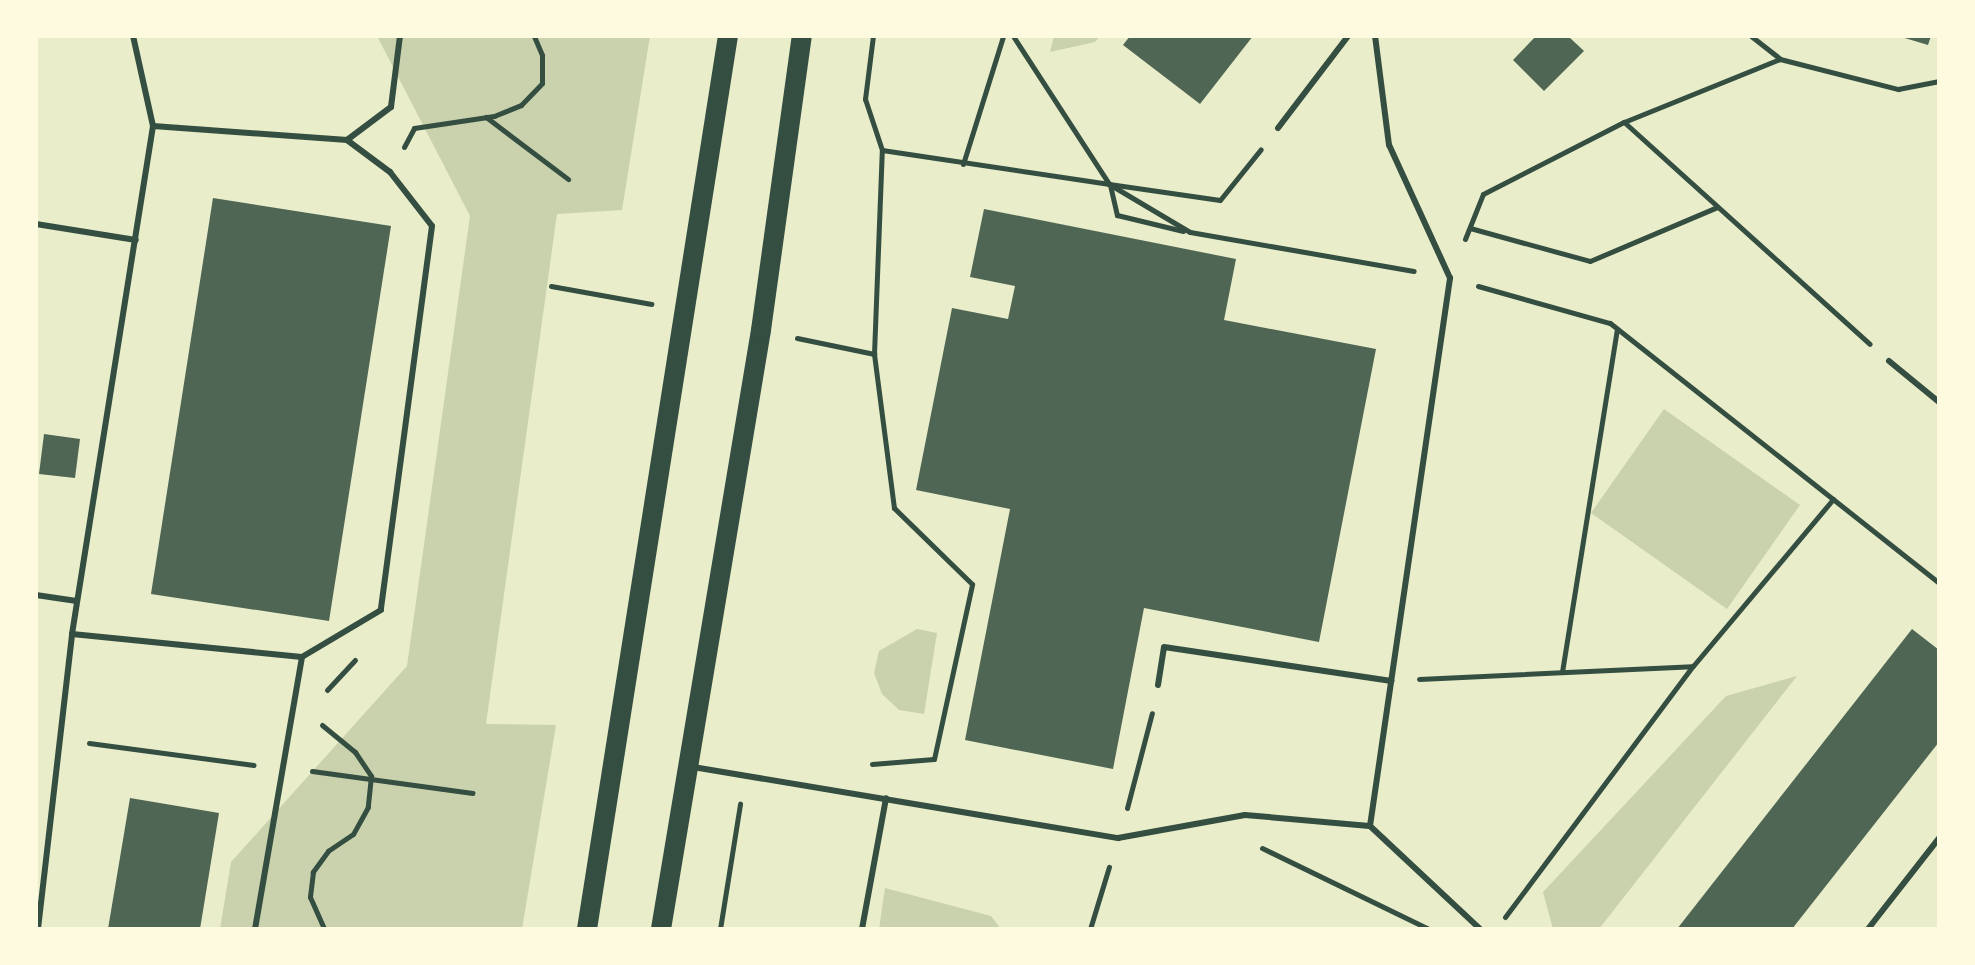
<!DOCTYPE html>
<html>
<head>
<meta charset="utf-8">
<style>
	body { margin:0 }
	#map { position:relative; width:1975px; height:965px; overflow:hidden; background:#e9edc9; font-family:"PT Serif",serif }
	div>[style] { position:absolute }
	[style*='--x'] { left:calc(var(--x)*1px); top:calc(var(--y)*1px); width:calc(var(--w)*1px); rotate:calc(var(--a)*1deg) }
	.green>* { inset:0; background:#cad2ad }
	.building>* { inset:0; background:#4f6655 }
	.path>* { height:5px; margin:-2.5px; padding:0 2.5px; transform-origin:2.5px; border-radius:2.5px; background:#344e41 }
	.service>* { height:6px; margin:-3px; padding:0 3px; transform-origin:3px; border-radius:3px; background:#344e41 }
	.primary>* { height:20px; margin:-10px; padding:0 10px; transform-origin:10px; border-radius:10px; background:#344e41 }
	span { translate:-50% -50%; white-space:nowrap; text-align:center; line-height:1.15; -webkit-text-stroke:6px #fefae0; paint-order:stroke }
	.frame { position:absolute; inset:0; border:38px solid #fefae0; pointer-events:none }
</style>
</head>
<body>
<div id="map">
	<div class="green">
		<i style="clip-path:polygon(377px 36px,650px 36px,622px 210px,557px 214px,486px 724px,556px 725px,522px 929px,220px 929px,231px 862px,407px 666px,470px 216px)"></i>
		<i style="clip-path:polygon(1054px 36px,1100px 36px,1095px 42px,1050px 52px)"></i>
		<i style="clip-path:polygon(1664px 409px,1800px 505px,1727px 609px,1591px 513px)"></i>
		<i style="clip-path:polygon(917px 629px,937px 633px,924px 714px,899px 710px,882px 694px,874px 673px,879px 651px)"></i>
		<i style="clip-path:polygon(1797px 676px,1599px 929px,1553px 929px,1543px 892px,1726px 696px)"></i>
		<i style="clip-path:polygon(885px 888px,991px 916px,1001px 929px,879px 929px)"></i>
	</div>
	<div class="building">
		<i style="clip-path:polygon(1130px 36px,1253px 36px,1200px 104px,1123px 45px)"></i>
		<i style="clip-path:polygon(1536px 36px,1568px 36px,1584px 51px,1544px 91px,1513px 60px)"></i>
		<i style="clip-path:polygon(1898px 36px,1931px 36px,1928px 45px)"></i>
		<i style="clip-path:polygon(213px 198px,391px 226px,329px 621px,151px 594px)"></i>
		<i style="clip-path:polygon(984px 209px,1236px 259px,1224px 320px,1376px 349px,1319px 642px,1144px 608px,1113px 769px,965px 740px,1010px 509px,916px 490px,952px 308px,1008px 319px,1015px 286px,970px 277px)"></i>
		<i style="clip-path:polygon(44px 434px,80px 439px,75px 478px,39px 474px)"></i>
		<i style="clip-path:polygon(1912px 629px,1939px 650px,1939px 742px,1792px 929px,1677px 929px)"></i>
		<i style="clip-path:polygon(130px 798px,219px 813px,200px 929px,108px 929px)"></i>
	</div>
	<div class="path">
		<i style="--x:1013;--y:36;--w:176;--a:57"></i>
		<i style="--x:1109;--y:184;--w:112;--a:8.2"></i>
		<i style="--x:1220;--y:200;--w:65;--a:-51.2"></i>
		<i style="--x:1751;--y:36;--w:36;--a:38"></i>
		<i style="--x:486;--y:117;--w:103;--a:37.1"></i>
		<i style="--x:1624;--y:122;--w:331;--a:42.1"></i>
		<i style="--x:404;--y:147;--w:21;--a:-62"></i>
		<i style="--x:414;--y:128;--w:81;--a:-8.5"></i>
		<i style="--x:494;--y:116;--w:29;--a:-22"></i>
		<i style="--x:521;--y:105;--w:30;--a:-46"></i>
		<i style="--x:542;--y:83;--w:28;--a:-90"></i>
		<i style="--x:542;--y:55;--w:21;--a:-113"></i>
		<i style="--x:882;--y:150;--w:230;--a:8.5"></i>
		<i style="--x:1109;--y:184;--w:94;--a:30.7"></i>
		<i style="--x:1190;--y:232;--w:227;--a:9.9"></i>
		<i style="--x:963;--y:164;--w:134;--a:-72.6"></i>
		<i style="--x:1110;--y:185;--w:31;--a:77"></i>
		<i style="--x:1117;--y:215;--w:68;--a:13.6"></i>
		<i style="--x:1470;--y:228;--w:124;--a:15.4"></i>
		<i style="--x:1590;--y:261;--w:138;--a:-23"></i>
		<i style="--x:1465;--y:239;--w:48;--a:-68.2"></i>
		<i style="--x:1483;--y:194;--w:158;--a:-27.1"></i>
		<i style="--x:1624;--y:122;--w:168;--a:-22"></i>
		<i style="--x:1780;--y:59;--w:122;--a:14.3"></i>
		<i style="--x:1898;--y:89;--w:42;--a:-11"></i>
		<i style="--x:551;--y:286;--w:102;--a:10.2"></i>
		<i style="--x:1478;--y:286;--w:137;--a:15.7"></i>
		<i style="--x:1610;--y:323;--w:419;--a:38.3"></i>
		<i style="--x:797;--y:338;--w:79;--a:11.7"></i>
		<i style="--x:1562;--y:672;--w:346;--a:-80.9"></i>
		<i style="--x:1419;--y:679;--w:273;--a:-2.7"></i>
		<i style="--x:327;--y:690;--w:41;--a:-47"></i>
		<i style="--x:322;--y:725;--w:43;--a:39.3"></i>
		<i style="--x:355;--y:752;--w:29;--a:56"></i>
		<i style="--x:371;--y:776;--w:31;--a:96"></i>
		<i style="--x:368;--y:807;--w:31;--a:119"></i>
		<i style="--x:353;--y:834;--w:30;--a:146"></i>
		<i style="--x:328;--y:851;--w:26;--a:126"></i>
		<i style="--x:313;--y:872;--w:25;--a:97"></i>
		<i style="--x:310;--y:897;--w:35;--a:66"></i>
		<i style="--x:89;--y:743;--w:166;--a:7.6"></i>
		<i style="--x:872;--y:764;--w:62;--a:-4.6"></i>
		<i style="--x:934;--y:759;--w:179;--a:-77.7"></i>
		<i style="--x:972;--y:584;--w:109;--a:-135.7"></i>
		<i style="--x:894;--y:508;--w:155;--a:-97.4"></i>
		<i style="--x:874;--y:354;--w:204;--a:-87.8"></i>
		<i style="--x:882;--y:150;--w:54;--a:-108.4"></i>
		<i style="--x:865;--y:99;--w:64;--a:-82.8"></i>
		<i style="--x:312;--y:771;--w:162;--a:7.8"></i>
		<i style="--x:1127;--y:808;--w:98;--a:-75.3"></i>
		<i style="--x:1262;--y:848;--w:186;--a:25.9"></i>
		<i style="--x:1505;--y:917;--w:314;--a:-53.2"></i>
		<i style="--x:1693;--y:666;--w:218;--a:-50"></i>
		<i style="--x:720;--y:929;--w:127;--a:-80.9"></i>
		<i style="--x:1090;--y:929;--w:65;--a:-73"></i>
	</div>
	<div class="service">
		<i style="--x:153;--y:126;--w:195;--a:4.1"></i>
		<i style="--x:347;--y:140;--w:54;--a:36.7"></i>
		<i style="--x:390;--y:172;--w:68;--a:52.1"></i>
		<i style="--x:432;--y:226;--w:387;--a:97.6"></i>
		<i style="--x:381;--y:610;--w:92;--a:149.3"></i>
		<i style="--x:302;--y:657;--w:276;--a:99.8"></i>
		<i style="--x:1278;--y:128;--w:116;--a:-52.7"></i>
		<i style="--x:347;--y:140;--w:55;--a:-36.9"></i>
		<i style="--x:391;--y:107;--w:72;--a:-82.8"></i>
		<i style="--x:36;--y:224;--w:101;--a:9.1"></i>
		<i style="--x:1889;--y:361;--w:65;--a:39.4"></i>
		<i style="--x:36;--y:595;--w:41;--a:8.3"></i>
		<i style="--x:72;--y:634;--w:231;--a:5.7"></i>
		<i style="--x:1158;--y:685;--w:38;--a:-81"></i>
		<i style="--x:1164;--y:647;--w:230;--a:8.5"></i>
		<i style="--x:693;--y:767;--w:431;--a:9.5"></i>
		<i style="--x:1118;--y:838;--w:129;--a:-10.3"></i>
		<i style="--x:1245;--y:815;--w:125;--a:5"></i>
		<i style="--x:1370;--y:826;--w:151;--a:43.1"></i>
		<i style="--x:1370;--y:826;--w:554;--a:-81.69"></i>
		<i style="--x:1450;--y:278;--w:146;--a:-114.6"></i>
		<i style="--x:1389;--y:145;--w:110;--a:-97.3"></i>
		<i style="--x:38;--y:929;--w:297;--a:-83.4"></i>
		<i style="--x:72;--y:634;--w:514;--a:-80.94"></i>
		<i style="--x:153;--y:126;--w:92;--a:-102.5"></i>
		<i style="--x:862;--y:929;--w:133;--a:-79.6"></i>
		<i style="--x:1868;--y:929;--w:115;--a:-52"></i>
	</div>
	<div class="primary">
		<i style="--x:587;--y:929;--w:904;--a:-81.03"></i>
		<i style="--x:661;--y:929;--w:607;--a:-80.52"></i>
		<i style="--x:761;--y:330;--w:297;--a:-82.1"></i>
	</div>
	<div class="frame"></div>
</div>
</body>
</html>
